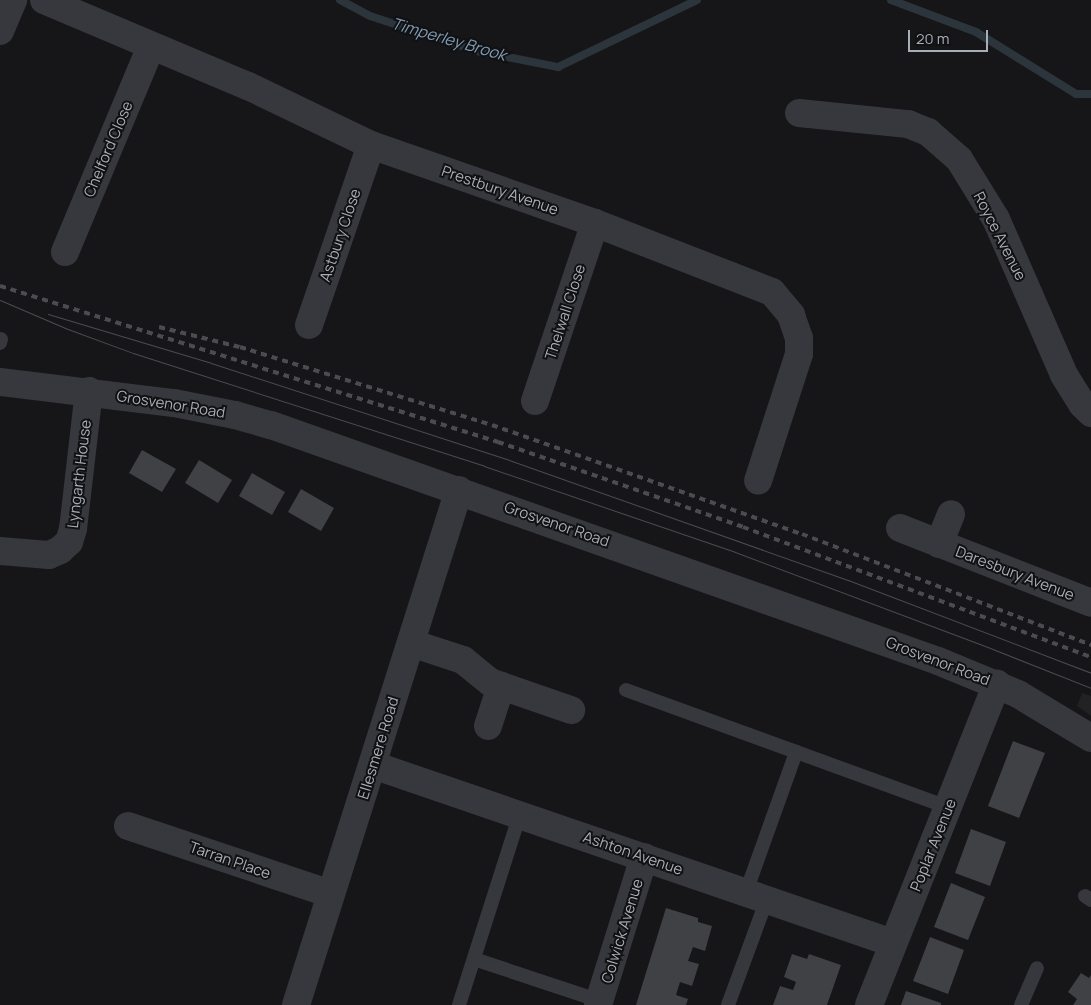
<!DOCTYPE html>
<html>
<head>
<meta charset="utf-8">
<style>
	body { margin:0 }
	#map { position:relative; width:1091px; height:1005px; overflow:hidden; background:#161618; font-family:Manrope,sans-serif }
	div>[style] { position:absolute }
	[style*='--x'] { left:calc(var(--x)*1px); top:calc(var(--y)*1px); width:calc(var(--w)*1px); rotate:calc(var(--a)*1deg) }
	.built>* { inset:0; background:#222225 }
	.stream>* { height:8px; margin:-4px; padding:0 4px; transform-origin:4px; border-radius:4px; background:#2c353c }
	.building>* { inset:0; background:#404145 }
	.lane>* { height:14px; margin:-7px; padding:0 7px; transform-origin:7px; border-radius:7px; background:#37383d }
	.street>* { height:28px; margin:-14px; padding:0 14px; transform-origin:14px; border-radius:14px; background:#37383d }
	.tram>* { height:1px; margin:-0.5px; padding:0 0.5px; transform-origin:0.5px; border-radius:0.5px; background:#4a4c52 }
	.rail>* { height:4px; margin-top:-2px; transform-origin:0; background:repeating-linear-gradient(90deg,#4a4c52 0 6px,transparent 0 11px) }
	span { translate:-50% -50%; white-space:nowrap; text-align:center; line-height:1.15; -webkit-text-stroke:4px #111113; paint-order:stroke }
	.street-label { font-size:15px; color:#a8adb8 }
	.water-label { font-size:16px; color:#7f9bb3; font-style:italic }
	.scale { position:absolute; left:908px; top:30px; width:80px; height:22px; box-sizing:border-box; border:2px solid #a8adb8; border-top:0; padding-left:6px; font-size:15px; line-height:18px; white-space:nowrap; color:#a8adb8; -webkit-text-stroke:4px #111113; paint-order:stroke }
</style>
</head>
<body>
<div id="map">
	<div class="built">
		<i style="clip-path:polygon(1082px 693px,1091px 696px,1091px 716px,1077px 706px)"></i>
	</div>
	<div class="stream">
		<i style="--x:340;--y:0;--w:34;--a:28"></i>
		<i style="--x:370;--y:16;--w:113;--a:18.1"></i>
		<i style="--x:477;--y:51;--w:83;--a:11.2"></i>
		<i style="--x:558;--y:67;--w:154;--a:-25.7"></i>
		<i style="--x:891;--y:0;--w:91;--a:20.6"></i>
		<i style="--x:976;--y:32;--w:118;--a:31.8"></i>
		<i style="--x:1076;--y:94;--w:15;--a:0"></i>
	</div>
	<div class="building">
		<i style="clip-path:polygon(142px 450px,176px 469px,162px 492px,129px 473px)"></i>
		<i style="clip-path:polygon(199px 460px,232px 480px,218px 503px,185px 483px)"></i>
		<i style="clip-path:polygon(252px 473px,285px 492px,272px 515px,239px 496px)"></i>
		<i style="clip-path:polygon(301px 489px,334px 508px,321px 531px,288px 512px)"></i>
		<i style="clip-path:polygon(1013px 741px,1045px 753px,1019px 818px,988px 806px)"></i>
		<i style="clip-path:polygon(971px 829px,1006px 842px,990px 886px,955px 873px)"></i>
		<i style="clip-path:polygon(951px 883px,985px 897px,968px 940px,934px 927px)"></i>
		<i style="clip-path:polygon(666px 908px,698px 918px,698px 922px,712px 926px,705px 951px,693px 947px,688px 961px,699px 964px,692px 986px,680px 982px,676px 995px,688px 999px,686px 1005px,636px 1005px)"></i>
		<i style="clip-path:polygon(930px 937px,964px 950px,948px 994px,913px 981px)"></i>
		<i style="clip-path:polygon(792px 954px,807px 959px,809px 954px,841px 965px,827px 1005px,773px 1005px,780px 986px,793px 990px,796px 982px,784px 977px)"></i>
		<i style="clip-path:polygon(1081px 973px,1089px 978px,1091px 975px,1091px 1005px,1073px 1005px,1077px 999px,1068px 992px)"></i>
		<i style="clip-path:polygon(906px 991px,941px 1003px,941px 1005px,901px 1005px)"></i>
	</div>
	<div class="lane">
		<i style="--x:0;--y:343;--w:4;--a:-76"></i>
		<i style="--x:626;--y:690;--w:343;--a:20"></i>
		<i style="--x:746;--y:892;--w:149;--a:-70.3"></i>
		<i style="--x:1085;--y:896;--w:7;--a:34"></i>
		<i style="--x:474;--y:959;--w:133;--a:18.4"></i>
		<i style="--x:459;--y:1005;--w:201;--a:-72.3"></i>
		<i style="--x:728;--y:1005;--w:113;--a:-69.8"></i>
		<i style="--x:1021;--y:1005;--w:40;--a:-66.6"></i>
	</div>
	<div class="street">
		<i style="--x:44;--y:0;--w:221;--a:22.9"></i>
		<i style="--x:248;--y:86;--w:136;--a:25.6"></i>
		<i style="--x:371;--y:145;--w:237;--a:19.2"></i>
		<i style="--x:595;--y:223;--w:190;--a:21.3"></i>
		<i style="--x:772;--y:292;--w:30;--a:50"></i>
		<i style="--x:791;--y:315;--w:24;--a:71"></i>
		<i style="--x:799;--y:338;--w:16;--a:90"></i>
		<i style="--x:799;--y:354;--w:133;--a:107.9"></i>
		<i style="--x:0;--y:31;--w:34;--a:-67"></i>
		<i style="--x:799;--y:113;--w:110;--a:5.8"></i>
		<i style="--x:908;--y:124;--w:22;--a:22"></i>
		<i style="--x:928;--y:132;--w:41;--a:41.1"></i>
		<i style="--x:959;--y:159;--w:70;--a:58.3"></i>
		<i style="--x:996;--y:219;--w:170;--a:66.4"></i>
		<i style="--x:1064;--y:375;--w:34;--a:58"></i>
		<i style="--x:1082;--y:404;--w:13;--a:45"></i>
		<i style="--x:65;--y:252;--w:223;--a:-67.3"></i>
		<i style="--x:309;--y:325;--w:190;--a:-71"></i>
		<i style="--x:0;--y:382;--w:175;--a:6.9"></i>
		<i style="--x:174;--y:403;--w:62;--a:11.1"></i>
		<i style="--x:235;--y:415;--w:37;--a:16"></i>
		<i style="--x:271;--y:425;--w:708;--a:19.48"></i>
		<i style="--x:938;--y:661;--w:87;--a:22.4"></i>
		<i style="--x:1018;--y:694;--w:85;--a:31.1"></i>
		<i style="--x:535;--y:401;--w:188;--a:-71.4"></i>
		<i style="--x:900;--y:528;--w:205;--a:21.4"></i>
		<i style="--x:939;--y:544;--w:32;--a:-68"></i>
		<i style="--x:0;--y:551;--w:49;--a:4.7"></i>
		<i style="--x:49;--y:555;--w:12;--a:-24"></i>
		<i style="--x:60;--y:550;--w:12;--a:-42"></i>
		<i style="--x:69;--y:542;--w:14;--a:-73"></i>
		<i style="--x:73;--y:529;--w:139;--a:-83.4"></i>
		<i style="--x:411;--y:643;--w:55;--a:18.1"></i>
		<i style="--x:463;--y:660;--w:35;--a:39"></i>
		<i style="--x:490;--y:682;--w:86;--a:19.1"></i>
		<i style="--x:488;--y:726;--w:42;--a:-72"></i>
		<i style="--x:373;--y:765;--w:550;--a:18.9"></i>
		<i style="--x:128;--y:826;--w:214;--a:18.5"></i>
		<i style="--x:296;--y:1005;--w:540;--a:-72.44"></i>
		<i style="--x:598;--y:1005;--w:155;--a:-72.7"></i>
		<i style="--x:869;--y:1005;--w:346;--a:-68.3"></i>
	</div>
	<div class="tram">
		<i style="--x:0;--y:300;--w:71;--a:23.3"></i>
		<i style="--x:65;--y:328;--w:72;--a:20.2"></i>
		<i style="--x:133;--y:353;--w:369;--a:17.8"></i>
		<i style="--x:484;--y:466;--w:265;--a:18.9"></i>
		<i style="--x:735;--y:552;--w:272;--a:20.6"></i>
		<i style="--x:990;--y:648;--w:109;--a:21.6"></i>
		<i style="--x:48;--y:314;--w:170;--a:16.7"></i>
		<i style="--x:211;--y:363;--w:313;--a:18"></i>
		<i style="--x:509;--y:460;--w:360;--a:19.5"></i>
		<i style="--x:848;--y:580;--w:260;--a:20.9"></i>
	</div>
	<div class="rail">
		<i style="--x:0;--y:286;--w:522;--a:17.39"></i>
		<i style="--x:498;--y:442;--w:259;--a:19.1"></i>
		<i style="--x:743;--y:527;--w:371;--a:20.5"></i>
		<i style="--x:159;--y:327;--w:83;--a:13.9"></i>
		<i style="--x:240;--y:347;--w:264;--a:17.2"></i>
		<i style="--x:492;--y:425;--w:329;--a:19.4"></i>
		<i style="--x:802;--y:534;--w:310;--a:21"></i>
	</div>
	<div class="street-label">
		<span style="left:108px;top:149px;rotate:-67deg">Chelford Close</span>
		<span style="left:500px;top:190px;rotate:19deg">Prestbury Avenue</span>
		<span style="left:340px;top:235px;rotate:-71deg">Astbury Close</span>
		<span style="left:1000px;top:236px;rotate:63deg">Royce Avenue</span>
		<span style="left:565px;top:312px;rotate:-72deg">Thelwall Close</span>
		<span style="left:171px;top:404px;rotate:9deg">Grosvenor Road</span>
		<span style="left:79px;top:474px;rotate:-83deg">Lyngarth House</span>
		<span style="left:557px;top:524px;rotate:19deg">Grosvenor Road</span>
		<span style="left:1015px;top:573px;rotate:21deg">Daresbury Avenue</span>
		<span style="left:938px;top:661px;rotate:21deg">Grosvenor Road</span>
		<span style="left:378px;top:748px;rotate:-73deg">Ellesmere Road</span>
		<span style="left:933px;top:845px;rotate:-68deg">Poplar Avenue</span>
		<span style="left:633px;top:853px;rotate:19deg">Ashton Avenue</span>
		<span style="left:230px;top:860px;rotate:19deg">Tarran Place</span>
		<span style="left:622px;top:931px;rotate:-73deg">Colwick Avenue</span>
	</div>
	<div class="water-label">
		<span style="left:449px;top:39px;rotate:16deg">Timperley Brook</span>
	</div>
	<div class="scale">20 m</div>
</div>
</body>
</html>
